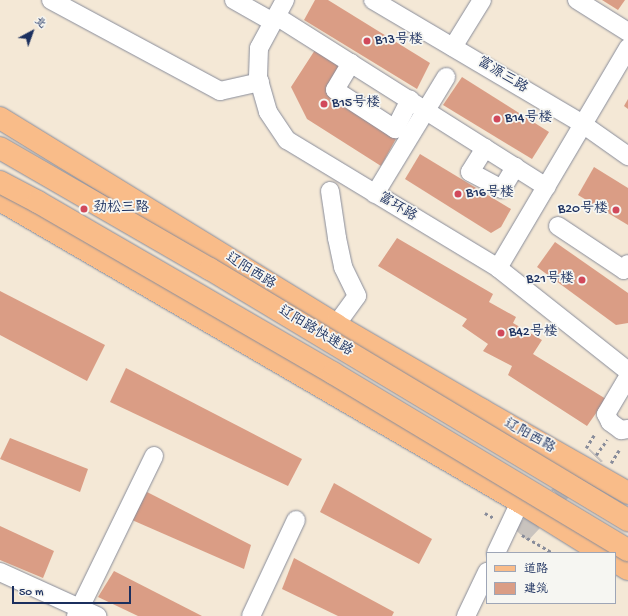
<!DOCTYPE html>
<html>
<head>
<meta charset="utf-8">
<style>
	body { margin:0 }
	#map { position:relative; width:628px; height:616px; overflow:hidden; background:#f4e8d6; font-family:"Gochi Hand","LXGW WenKai TC",sans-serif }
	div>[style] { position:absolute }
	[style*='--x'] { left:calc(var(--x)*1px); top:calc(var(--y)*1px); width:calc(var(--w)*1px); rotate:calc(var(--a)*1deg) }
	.building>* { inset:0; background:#da9d85 }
	.street-tunnel>* { height:18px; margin-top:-9px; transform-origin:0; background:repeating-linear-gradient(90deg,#c9c3be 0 18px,transparent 0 27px) }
	.path>* { height:2.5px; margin-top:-1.25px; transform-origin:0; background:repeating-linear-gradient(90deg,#888c9a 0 3px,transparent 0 6px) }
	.roads { filter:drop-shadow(0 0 1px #888c9a) drop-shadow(0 0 1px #888c9a) }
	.street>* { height:18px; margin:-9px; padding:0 9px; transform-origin:9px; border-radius:9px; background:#fff }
	.primary>* { height:22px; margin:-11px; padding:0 11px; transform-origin:11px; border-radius:11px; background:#f9bc89 }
	.bridges { filter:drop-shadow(0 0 1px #888c9a) drop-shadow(0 0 1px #888c9a) }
	.highway-bridge>* { height:22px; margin:-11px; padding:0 11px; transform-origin:11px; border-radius:11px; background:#f9bc89 }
	.dots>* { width:11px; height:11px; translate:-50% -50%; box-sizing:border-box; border:2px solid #f6f6f2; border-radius:50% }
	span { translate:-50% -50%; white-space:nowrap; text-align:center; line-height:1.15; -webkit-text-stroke:3.5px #f6f6f2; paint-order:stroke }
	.poi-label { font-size:14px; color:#1b2f5e }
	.left { translate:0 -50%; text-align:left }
	.right { translate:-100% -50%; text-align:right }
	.street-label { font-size:14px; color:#1b2f5e }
	.legend { position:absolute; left:486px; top:552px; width:130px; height:52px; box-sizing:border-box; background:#f6f6f2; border:1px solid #9ea6b7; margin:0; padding:5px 7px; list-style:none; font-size:12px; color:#1b2f5e }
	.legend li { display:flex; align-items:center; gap:8px; height:20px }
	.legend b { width:20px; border:1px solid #9ea6b7 }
	.north { position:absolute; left:12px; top:12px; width:40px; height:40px; -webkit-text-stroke:3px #f6f6f2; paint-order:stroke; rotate:41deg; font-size:11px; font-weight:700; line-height:16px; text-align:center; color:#1b2f5e }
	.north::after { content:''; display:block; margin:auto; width:14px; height:18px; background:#1b2f5e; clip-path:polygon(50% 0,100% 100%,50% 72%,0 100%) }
	.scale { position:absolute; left:12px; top:586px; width:119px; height:18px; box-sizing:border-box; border:2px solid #1b2f5e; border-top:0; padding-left:5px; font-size:12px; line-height:14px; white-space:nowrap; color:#1b2f5e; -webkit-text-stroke:3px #f6f6f2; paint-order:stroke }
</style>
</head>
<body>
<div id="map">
	<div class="building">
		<i style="clip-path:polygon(315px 0,328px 0,430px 63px,417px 89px,304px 20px)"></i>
		<i style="clip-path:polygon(602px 0,625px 0,618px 10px)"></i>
		<i style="clip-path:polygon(315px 50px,341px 66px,327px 88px,397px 137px,381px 166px,307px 119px,291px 87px)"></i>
		<i style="clip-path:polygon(462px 77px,549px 132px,532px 159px,443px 105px)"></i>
		<i style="clip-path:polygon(628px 99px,628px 109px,624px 106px)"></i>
		<i style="clip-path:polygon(420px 154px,511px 209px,501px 227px,491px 233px,405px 179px)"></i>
		<i style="clip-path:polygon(594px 167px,628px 188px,628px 225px,578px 195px)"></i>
		<i style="clip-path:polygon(397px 238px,493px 294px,489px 302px,516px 317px,513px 323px,542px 340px,533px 354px,606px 399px,587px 426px,508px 375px,512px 366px,483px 351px,488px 344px,462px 326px,467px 319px,378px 266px)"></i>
		<i style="clip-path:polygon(555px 242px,628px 293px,628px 323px,616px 325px,537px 267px)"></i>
		<i style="clip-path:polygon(0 291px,105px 345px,87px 381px,0 335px)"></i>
		<i style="clip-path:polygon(126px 368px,302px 459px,288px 486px,110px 402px)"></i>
		<i style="clip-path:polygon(10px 438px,88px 469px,80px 492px,0 459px)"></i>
		<i style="clip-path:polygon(334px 483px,432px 539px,419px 564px,320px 512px)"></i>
		<i style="clip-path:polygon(147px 492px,251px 545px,244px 569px,132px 520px)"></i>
		<i style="clip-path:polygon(0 526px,54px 551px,43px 578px,0 560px)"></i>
		<i style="clip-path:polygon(294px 558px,394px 612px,392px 616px,338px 616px,282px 589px)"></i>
		<i style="clip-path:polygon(114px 571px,202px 616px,138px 616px,98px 597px)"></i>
	</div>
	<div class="street-tunnel">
		<i style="--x:521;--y:535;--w:110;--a:-46.8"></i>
	</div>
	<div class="path">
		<i style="--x:586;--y:448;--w:15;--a:-58"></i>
		<i style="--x:596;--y:455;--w:19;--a:-54"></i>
		<i style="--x:611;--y:463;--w:15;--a:-58"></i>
		<i style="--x:485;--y:513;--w:10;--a:29"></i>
		<i style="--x:522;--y:535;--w:36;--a:30"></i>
	</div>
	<div class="roads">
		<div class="street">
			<i style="--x:51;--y:0;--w:192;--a:28.3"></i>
			<i style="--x:220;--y:91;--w:41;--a:-12.7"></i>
			<i style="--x:234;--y:0;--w:45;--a:29.4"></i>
			<i style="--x:285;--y:0;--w:55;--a:118.4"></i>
			<i style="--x:259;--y:48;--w:29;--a:92"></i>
			<i style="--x:258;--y:77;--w:36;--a:74"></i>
			<i style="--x:268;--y:112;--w:34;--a:56"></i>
			<i style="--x:287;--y:140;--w:247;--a:31.2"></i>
			<i style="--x:498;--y:268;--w:166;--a:38.4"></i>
			<i style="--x:373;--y:0;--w:245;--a:30.6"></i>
			<i style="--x:584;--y:125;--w:54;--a:35.2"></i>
			<i style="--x:577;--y:0;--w:60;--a:32.1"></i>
			<i style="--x:276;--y:16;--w:320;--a:32.3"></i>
			<i style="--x:453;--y:47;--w:55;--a:-58.3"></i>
			<i style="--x:351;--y:63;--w:31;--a:121"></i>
			<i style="--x:335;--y:90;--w:72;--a:33"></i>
			<i style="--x:395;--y:129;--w:33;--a:-63"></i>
			<i style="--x:485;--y:148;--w:28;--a:122"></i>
			<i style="--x:470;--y:172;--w:36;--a:28"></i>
			<i style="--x:502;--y:189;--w:26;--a:-59"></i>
			<i style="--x:330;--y:191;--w:48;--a:81.5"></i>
			<i style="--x:337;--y:238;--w:30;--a:78"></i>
			<i style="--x:343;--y:267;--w:32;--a:64"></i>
			<i style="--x:357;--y:296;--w:36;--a:126"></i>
			<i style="--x:375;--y:194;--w:137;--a:-58.7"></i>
			<i style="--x:558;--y:226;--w:79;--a:33.7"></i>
			<i style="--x:624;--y:270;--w:7;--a:-56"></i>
			<i style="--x:498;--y:268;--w:256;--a:-59.4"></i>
			<i style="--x:628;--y:377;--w:43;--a:120.7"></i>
			<i style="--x:606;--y:414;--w:9;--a:63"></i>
			<i style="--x:610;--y:422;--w:14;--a:36"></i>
			<i style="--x:621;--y:430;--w:7;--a:-8"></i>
			<i style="--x:496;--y:553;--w:56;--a:-64.8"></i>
			<i style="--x:0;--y:572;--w:107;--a:24.4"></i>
			<i style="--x:76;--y:616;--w:178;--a:-64"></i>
			<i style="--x:251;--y:616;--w:106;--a:-64.9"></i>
			<i style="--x:466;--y:616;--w:49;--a:-64.5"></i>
		</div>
		<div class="primary">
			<i style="--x:0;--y:118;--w:395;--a:31.6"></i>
			<i style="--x:336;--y:325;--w:169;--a:30.2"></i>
			<i style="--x:482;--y:410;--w:168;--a:29.6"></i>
			<i style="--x:0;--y:200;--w:601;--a:30.15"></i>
			<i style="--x:520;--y:502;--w:97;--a:31.9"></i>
			<i style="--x:615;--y:561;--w:15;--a:32"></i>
		</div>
	</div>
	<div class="bridges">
		<div class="highway-bridge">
			<i style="--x:0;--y:148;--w:242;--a:30"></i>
			<i style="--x:210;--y:269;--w:488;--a:31"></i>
			<i style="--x:0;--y:182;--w:43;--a:27.8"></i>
			<i style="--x:38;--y:202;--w:341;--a:30.1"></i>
			<i style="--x:333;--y:373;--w:344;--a:31"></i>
		</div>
	</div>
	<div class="dots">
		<i style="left:367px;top:41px;background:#d1495b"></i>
		<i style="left:324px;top:104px;background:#d1495b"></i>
		<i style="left:497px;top:119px;background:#d1495b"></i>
		<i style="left:458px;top:194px;background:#d1495b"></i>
		<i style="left:84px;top:209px;background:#d1495b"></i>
		<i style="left:616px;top:210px;background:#d1495b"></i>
		<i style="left:582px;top:280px;background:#d1495b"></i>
		<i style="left:501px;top:333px;background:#d1495b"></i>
	</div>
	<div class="poi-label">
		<span class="left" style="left:375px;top:41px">B13号楼</span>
		<span class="left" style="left:332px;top:104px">B15号楼</span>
		<span class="left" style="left:505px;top:119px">B14号楼</span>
		<span class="left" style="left:466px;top:194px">B16号楼</span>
		<span class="left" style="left:93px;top:209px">劲松三路</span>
		<span class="right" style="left:608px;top:210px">B20号楼</span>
		<span class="right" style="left:574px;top:280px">B21号楼</span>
		<span class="left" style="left:509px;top:333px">B42号楼</span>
	</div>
	<div class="street-label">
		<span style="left:502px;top:76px;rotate:31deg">富源三路</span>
		<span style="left:397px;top:208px;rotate:31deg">富环路</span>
		<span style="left:250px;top:272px;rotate:32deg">辽阳西路</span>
		<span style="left:315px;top:332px;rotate:31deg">辽阳路快速路</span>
		<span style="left:529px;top:437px;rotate:29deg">辽阳西路</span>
	</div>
	<ul class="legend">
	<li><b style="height:5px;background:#f9bc89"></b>道路</li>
	<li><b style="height:11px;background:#da9d85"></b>建筑</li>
	</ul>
	<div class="north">北</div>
	<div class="scale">50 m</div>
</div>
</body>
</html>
